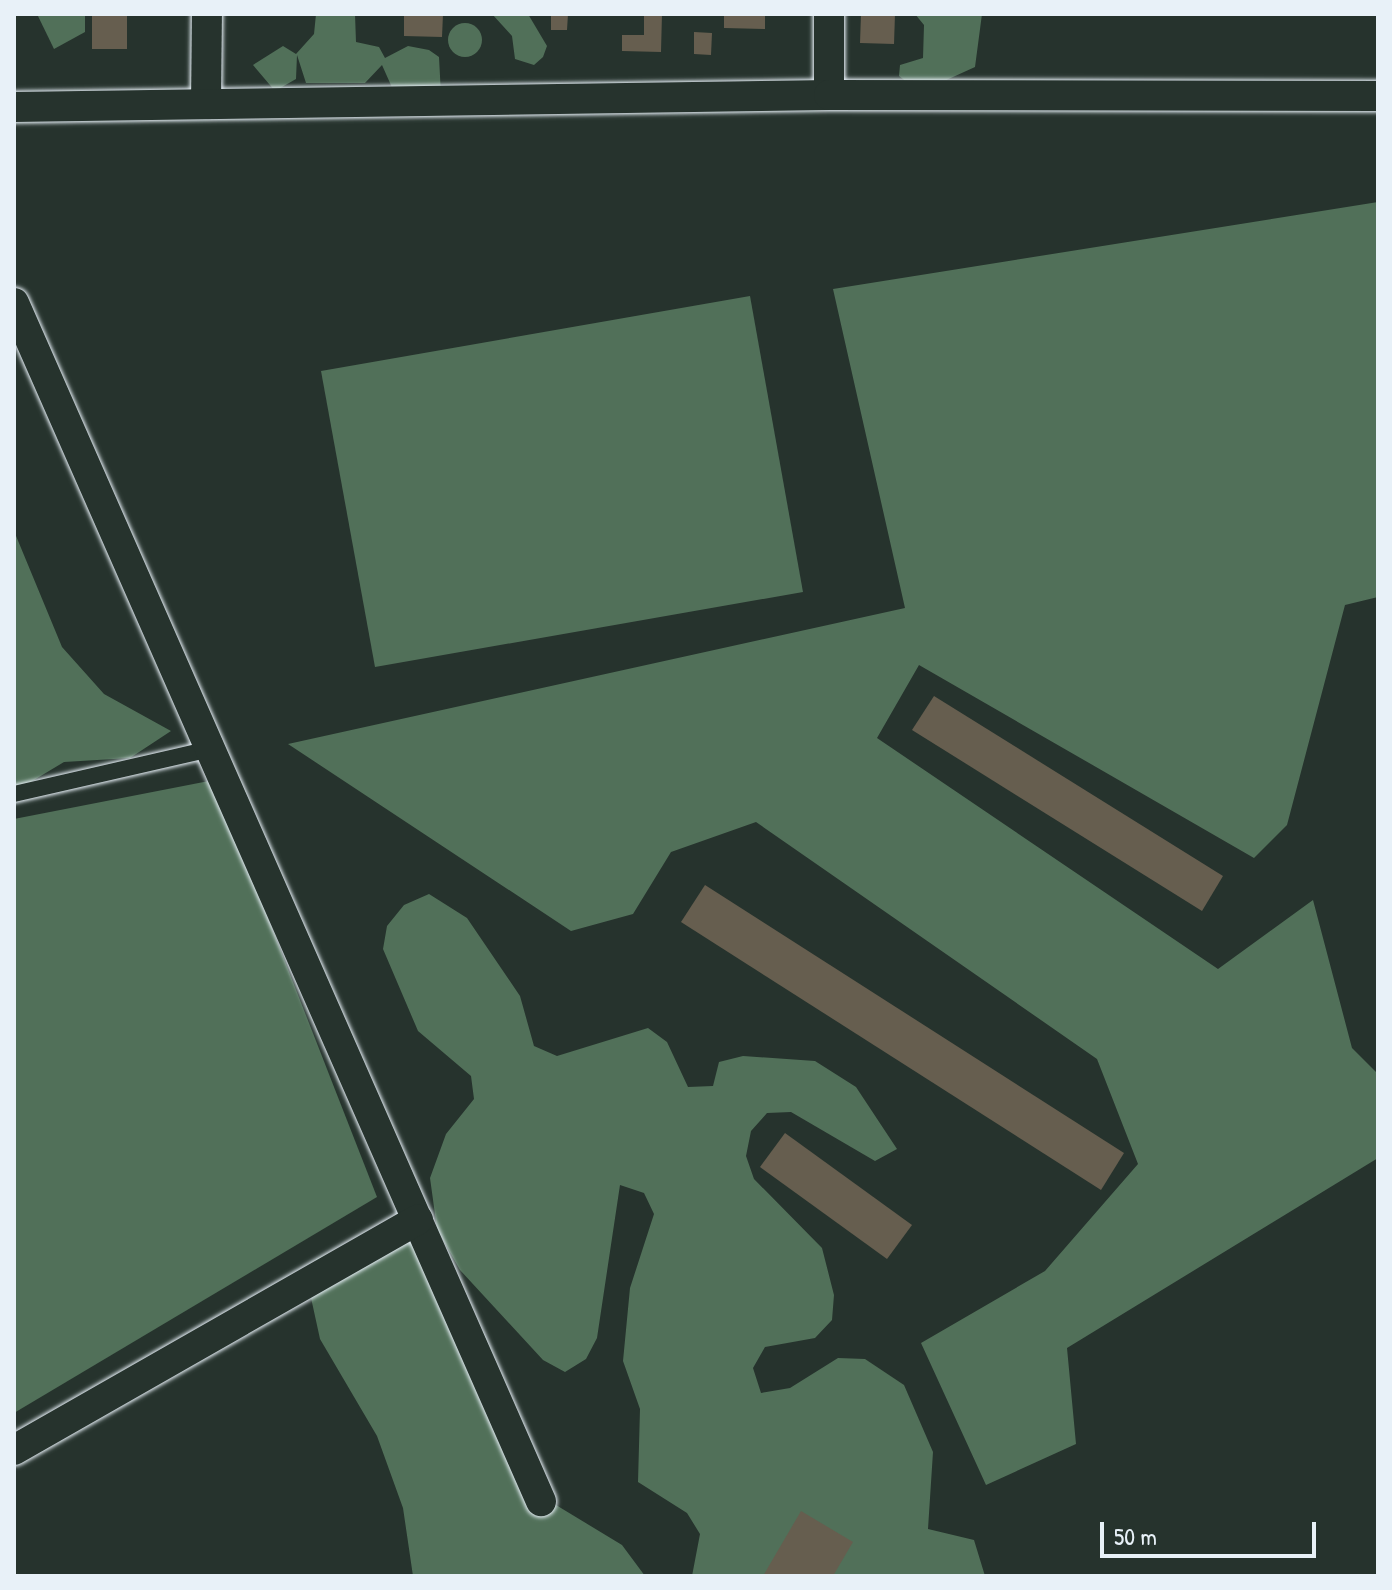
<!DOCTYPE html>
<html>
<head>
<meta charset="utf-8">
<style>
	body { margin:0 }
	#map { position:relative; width:1392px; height:1590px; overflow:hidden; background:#26332d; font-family:"Patrick Hand",sans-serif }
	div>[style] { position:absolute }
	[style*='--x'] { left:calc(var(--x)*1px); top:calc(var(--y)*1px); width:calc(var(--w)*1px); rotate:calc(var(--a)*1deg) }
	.green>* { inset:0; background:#517059 }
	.round { border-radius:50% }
	.building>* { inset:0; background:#665e4f }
	.roads { filter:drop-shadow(0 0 2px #e8f1f8) drop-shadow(0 0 2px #e8f1f8) }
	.lane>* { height:16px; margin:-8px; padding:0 8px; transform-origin:8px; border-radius:8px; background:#26332d }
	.street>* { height:30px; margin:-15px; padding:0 15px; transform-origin:15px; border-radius:15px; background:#26332d }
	span { translate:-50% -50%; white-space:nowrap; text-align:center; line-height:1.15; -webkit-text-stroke:6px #26332d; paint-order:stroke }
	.frame { position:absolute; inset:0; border:16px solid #e8f1f8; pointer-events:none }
	.scale { position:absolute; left:1100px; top:1522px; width:216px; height:36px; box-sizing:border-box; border:4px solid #e8f1f8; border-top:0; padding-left:10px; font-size:24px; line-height:28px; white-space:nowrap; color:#e8f1f8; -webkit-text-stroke:6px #26332d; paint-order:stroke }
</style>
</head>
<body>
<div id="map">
	<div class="green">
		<i style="clip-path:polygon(37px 14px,85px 14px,85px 32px,54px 49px)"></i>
		<i style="clip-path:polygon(316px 14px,355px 14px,356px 42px,379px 47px,385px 58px,408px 46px,429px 50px,439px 57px,441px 95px,394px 92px,382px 65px,365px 83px,306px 83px,297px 55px,296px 79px,275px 91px,253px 65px,283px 46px,296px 54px,314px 34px)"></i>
		<i style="clip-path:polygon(492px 14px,528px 14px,547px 46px,543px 57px,534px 65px,515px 59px,512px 36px)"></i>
		<i style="clip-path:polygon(915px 14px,982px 14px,975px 67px,920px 92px,899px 76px,900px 65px,923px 58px,924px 25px)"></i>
		<i class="round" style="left:448px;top:23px;width:34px;height:34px"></i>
		<i style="clip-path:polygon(1378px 202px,1378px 597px,1345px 605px,1287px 825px,1254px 858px,919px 665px,877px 738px,1218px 969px,1313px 900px,1352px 1048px,1378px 1074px,1378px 1158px,1067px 1348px,1076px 1444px,986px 1485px,921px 1343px,1045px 1271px,1138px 1164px,1097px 1059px,756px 822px,671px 852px,633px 914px,571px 931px,288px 744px,905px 608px,833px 289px)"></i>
		<i style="clip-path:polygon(750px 296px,803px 592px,375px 667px,321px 371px)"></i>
		<i style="clip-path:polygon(14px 531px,62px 647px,104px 694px,171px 731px,130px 758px,64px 762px,14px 792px)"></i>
		<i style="clip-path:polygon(214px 780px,377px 1197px,14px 1413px,14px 819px)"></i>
		<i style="clip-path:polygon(429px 894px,467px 918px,520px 996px,534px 1046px,557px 1056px,648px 1028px,667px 1042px,688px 1087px,713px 1086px,719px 1062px,743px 1056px,815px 1061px,856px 1087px,897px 1149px,875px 1161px,791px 1112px,767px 1113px,751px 1131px,746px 1156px,754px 1179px,822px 1248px,834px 1295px,832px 1320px,815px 1338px,765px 1347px,753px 1368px,761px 1393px,790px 1388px,838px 1358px,865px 1359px,904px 1385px,933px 1452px,928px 1529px,974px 1540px,985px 1576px,692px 1576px,700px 1534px,687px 1513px,638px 1482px,640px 1409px,623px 1361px,630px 1288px,654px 1214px,644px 1193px,620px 1185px,597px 1338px,586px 1359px,565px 1372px,543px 1360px,460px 1270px,437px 1229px,430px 1178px,446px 1134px,474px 1099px,471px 1076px,418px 1031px,383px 949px,387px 926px,404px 905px)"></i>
		<i style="clip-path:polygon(413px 1238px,435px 1248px,486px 1337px,529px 1462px,556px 1505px,622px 1545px,645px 1576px,413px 1576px,403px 1508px,377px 1436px,320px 1339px,308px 1284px,316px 1259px,363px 1240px)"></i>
	</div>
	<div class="building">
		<i style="clip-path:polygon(92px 14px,127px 14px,127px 49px,92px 49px)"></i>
		<i style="clip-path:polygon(404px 14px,443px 14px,442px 37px,404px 36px)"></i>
		<i style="clip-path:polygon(551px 14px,568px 14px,567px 30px,551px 30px)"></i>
		<i style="clip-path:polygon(644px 14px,662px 14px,661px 52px,622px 51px,622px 35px,644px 35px)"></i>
		<i style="clip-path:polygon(724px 14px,765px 14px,765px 29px,724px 28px)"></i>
		<i style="clip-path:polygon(861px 14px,895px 14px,894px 44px,860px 43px)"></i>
		<i style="clip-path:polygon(694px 32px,712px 33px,711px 55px,694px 54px)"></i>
		<i style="clip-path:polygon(934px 696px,1223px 876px,1202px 911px,912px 730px)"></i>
		<i style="clip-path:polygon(705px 885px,1124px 1153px,1101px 1190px,681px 922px)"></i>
		<i style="clip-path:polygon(785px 1133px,912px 1225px,887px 1259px,760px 1167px)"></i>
		<i style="clip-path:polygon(801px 1511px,853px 1542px,833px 1576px,763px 1576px)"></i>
	</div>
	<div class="roads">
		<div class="lane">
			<i style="--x:14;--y:794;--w:202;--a:-12.9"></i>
		</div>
		<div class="street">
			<i style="--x:829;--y:95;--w:81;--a:-90"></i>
			<i style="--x:206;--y:104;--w:90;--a:-89.4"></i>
			<i style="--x:14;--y:107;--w:815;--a:-0.84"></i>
			<i style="--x:829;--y:95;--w:549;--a:0.1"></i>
			<i style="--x:14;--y:303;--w:1309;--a:66.26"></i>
			<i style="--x:14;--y:1450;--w:465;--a:-29.7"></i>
		</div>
	</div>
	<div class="frame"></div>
	<div class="scale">50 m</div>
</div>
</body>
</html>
